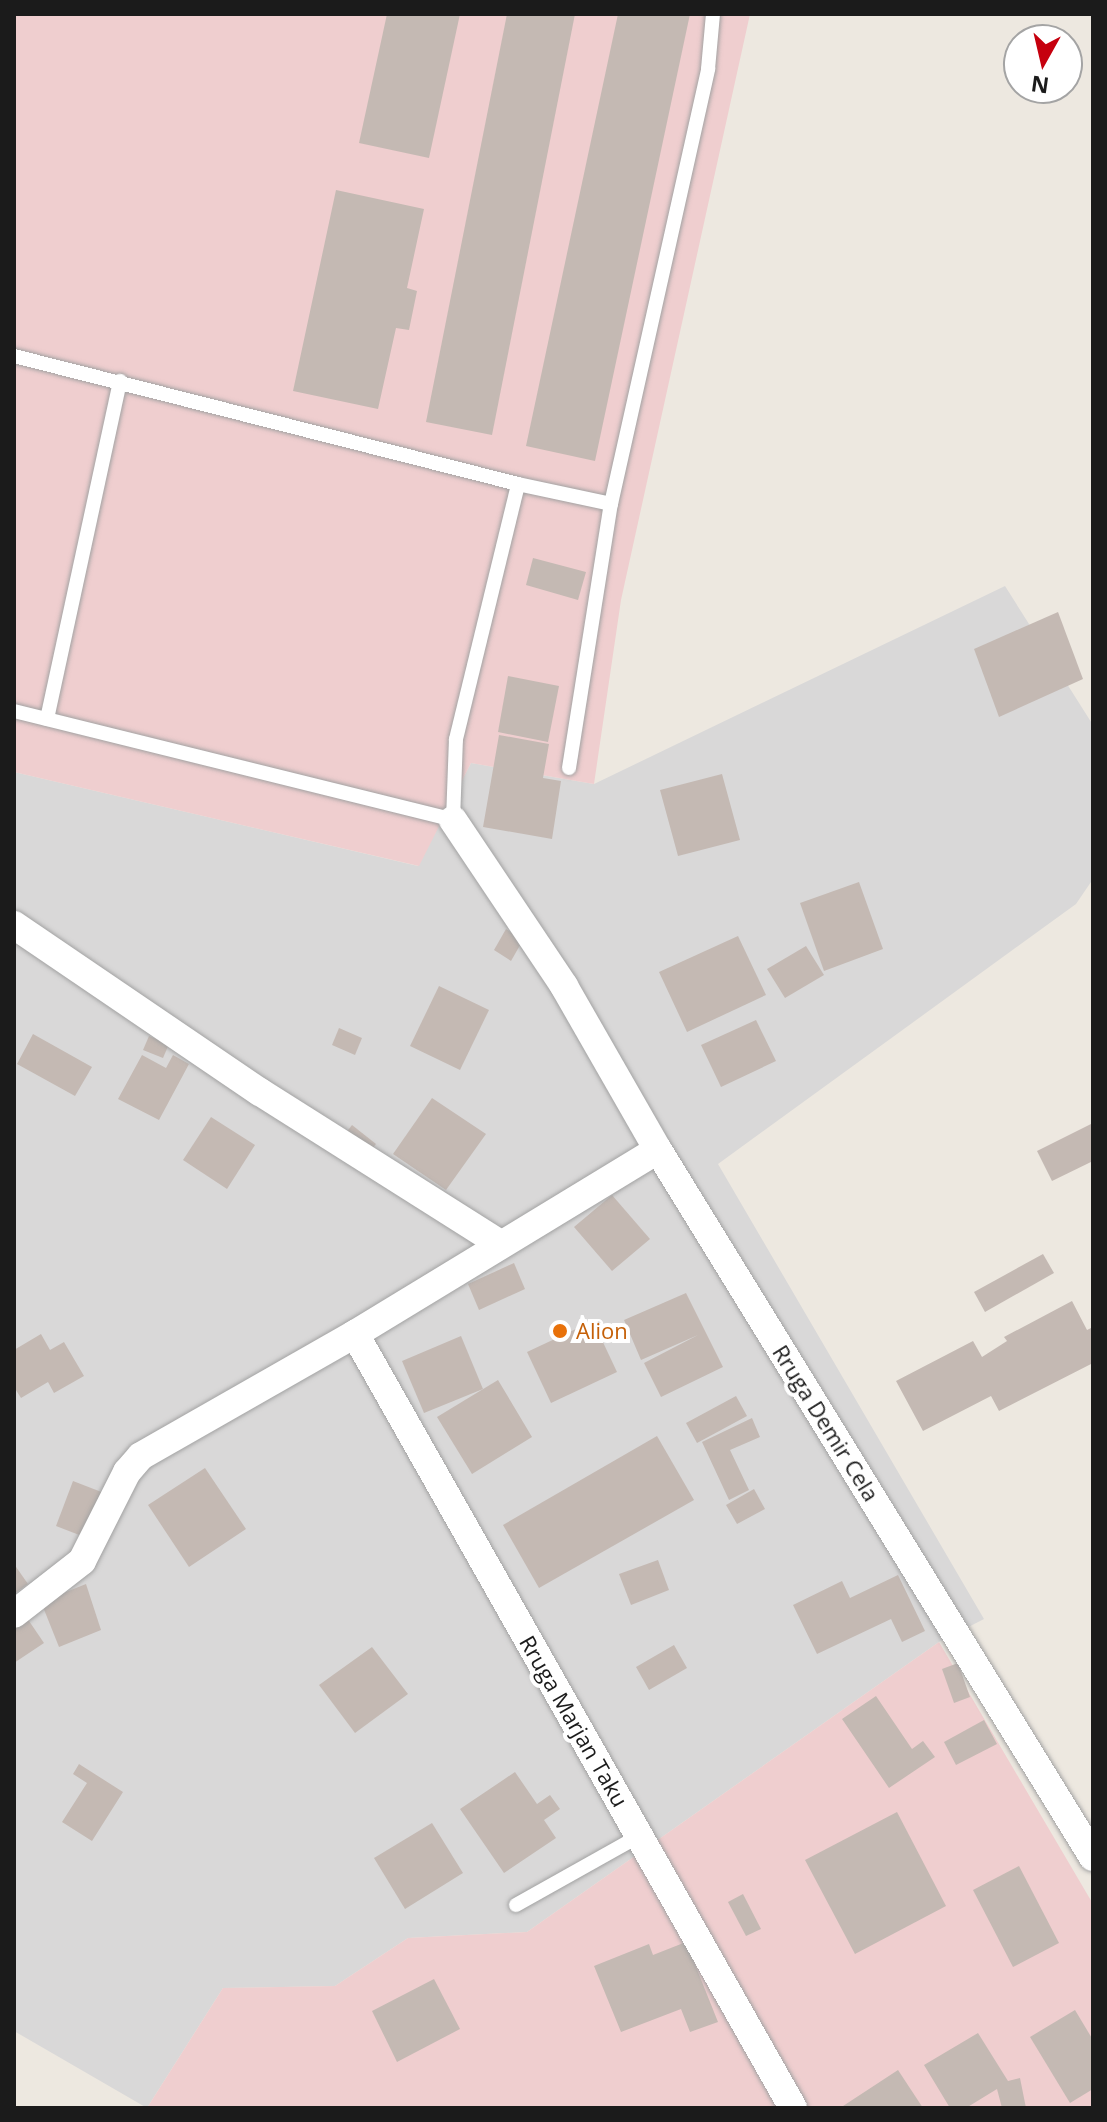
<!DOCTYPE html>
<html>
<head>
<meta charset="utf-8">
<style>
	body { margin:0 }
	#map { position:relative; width:1107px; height:2122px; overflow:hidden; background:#ede8e0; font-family:"Open Sans",sans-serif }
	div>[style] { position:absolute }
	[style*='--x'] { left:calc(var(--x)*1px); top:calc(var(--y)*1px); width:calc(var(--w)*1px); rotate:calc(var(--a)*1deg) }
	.residential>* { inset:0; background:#d9d8d8 }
	.commercial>* { inset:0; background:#efcecf }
	.building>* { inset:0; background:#c4b9b3 }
	.roads { filter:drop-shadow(0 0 2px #a2a2a2) drop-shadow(0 0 2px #a2a2a2) }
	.service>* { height:14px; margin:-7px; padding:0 7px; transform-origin:7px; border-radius:7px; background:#fff }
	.minor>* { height:28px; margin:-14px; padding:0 14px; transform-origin:14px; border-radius:14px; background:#fff }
	.dots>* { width:22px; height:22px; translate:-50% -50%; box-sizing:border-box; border:4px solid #fff; border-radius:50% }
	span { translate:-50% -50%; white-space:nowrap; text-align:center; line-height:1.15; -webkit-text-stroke:8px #fff; paint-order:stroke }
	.food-label { font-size:22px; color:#c56008 }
	.left { translate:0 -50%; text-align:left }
	.street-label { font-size:22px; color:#1b1b1b }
	.frame { position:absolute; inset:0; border:16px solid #1b1b1b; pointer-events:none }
	.north { position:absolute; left:1003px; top:24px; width:80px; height:80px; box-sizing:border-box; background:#fff; border:2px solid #a4a4a4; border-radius:50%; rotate:188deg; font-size:22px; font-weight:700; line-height:32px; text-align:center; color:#1b1b1b }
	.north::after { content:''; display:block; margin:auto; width:28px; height:36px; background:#c6000e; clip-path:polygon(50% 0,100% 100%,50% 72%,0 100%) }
</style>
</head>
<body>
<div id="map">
	<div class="residential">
		<i style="clip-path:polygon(1005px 586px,1093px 725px,1093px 879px,1076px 904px,718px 1164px,984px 1619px,939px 1642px,527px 1932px,408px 1938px,335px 1986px,223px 1988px,147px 2108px,14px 2031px,14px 772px,418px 866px,471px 763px,594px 784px)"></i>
	</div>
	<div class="commercial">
		<i style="clip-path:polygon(14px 14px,750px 14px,621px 600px,594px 784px,471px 763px,419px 866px,14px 772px)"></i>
		<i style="clip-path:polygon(939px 1642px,1093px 1904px,1093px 2108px,147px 2108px,223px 1988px,335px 1986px,408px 1938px,527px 1932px)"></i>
	</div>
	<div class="building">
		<i style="clip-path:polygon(387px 14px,460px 14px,429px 158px,359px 143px)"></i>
		<i style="clip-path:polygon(507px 14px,575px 14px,492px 435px,426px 422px)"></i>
		<i style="clip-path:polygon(618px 14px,690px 14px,595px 461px,526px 446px)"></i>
		<i style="clip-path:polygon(336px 190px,424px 209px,407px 288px,417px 291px,409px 330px,396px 328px,378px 409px,293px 391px)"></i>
		<i style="clip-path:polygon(533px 558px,586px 572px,578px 600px,526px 585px)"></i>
		<i style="clip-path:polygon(1058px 612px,1083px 679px,999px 717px,974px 649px)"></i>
		<i style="clip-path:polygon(508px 676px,559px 686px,548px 742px,498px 732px)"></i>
		<i style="clip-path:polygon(499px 735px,549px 744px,543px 778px,561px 781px,552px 839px,483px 827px)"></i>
		<i style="clip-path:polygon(722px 774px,740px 840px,678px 856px,660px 790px)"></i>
		<i style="clip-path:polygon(859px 882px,883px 949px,824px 971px,800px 903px)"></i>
		<i style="clip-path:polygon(506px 929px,523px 940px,511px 961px,494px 950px)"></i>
		<i style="clip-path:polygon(738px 936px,766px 995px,687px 1032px,659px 972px)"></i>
		<i style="clip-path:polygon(806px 946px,824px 975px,785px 998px,767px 969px)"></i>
		<i style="clip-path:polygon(439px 986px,489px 1010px,460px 1070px,410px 1046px)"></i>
		<i style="clip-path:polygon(756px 1020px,776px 1061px,721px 1087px,701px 1045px)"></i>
		<i style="clip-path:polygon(339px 1028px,362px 1038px,355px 1055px,332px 1045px)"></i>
		<i style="clip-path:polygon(33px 1034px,92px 1067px,75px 1096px,17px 1064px)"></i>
		<i style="clip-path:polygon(149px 1036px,169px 1044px,163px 1058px,143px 1050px)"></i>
		<i style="clip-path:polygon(142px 1055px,166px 1068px,173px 1055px,189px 1064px,159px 1120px,118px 1099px)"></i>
		<i style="clip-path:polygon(432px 1098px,486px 1134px,446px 1190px,393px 1154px)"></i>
		<i style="clip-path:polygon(211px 1117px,255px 1145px,227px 1189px,183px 1160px)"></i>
		<i style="clip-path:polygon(1093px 1123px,1093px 1161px,1052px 1181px,1037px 1151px)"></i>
		<i style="clip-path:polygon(352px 1125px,376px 1144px,366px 1157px,342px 1138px)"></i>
		<i style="clip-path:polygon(612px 1195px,650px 1239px,612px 1271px,574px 1227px)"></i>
		<i style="clip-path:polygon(1043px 1254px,1054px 1273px,985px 1312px,974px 1292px)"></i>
		<i style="clip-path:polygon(514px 1263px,525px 1289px,479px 1310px,468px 1284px)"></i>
		<i style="clip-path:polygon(686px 1293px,723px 1367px,661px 1397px,644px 1363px,698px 1335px,641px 1360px,624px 1320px)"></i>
		<i style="clip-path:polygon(1072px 1301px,1087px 1330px,1093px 1327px,1093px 1363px,999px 1411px,991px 1396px,923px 1431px,896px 1381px,973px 1341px,982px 1357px,1007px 1341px,1004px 1337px)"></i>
		<i style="clip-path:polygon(593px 1321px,617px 1372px,551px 1403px,527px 1352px)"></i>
		<i style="clip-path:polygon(41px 1334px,50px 1350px,64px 1342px,84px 1376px,54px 1393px,48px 1382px,21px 1398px,14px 1387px,14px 1350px)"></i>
		<i style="clip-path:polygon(461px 1336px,483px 1389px,424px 1413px,402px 1361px)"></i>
		<i style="clip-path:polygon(498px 1380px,532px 1437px,472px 1474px,437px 1417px)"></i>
		<i style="clip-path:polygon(736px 1396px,747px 1416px,697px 1443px,686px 1423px)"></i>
		<i style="clip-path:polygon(752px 1418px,760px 1437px,730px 1450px,749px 1490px,729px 1500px,702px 1442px)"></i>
		<i style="clip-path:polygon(657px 1436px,694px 1500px,539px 1588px,503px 1525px)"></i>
		<i style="clip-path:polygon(205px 1468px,246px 1529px,189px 1567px,148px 1505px)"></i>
		<i style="clip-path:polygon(73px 1481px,104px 1493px,87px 1538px,56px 1526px)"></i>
		<i style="clip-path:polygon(754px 1489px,765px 1509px,737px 1524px,726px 1505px)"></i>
		<i style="clip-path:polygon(658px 1560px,669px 1590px,631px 1605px,619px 1574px)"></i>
		<i style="clip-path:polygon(14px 1564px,28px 1584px,14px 1594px)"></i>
		<i style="clip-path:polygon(898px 1575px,925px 1631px,902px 1642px,891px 1619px,817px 1654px,793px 1605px,842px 1581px,850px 1598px)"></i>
		<i style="clip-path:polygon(86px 1584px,101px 1630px,59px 1647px,41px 1602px)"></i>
		<i style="clip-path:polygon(27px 1618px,44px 1643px,14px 1663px,14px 1626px)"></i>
		<i style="clip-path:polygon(674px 1645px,687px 1668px,649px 1690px,636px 1667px)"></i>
		<i style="clip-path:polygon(372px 1647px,408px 1694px,355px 1733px,319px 1685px)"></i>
		<i style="clip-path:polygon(958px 1663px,970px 1697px,954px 1703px,942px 1669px)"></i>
		<i style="clip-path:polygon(876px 1696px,912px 1749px,923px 1741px,935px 1757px,889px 1788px,842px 1719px)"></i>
		<i style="clip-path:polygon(984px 1720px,997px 1744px,956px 1765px,944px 1742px)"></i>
		<i style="clip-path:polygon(79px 1764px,123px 1792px,92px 1841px,62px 1822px,87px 1783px,73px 1774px)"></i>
		<i style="clip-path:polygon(515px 1772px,537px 1804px,550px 1795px,560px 1809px,544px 1820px,556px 1838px,504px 1873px,460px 1809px)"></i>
		<i style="clip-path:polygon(897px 1812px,946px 1906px,855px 1954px,805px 1860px)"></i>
		<i style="clip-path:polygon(432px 1823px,463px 1873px,405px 1909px,374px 1858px)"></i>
		<i style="clip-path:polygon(1019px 1866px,1059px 1943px,1013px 1967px,973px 1890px)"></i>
		<i style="clip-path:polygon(743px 1894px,761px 1929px,746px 1936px,728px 1902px)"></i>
		<i style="clip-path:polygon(686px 1942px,718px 2022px,690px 2032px,681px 2009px,621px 2032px,594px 1966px,649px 1944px,653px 1955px)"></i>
		<i style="clip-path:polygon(434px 1979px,460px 2029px,397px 2062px,372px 2011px)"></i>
		<i style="clip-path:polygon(1075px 2010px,1093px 2040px,1093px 2089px,1070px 2103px,1030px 2037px)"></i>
		<i style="clip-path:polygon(978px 2033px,1008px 2081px,1020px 2078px,1026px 2108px,1002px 2108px,997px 2089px,966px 2108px,950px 2108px,924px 2065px)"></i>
		<i style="clip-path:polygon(898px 2070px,923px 2108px,840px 2108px)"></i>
	</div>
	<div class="roads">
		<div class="service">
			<i style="--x:14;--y:356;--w:520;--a:14.25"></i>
			<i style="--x:14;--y:711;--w:452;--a:13.9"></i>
			<i style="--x:453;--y:820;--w:81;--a:-87.9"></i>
			<i style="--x:456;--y:739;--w:262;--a:-76.3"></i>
			<i style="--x:518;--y:484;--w:95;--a:12.1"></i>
			<i style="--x:611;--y:504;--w:446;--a:-77.4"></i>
			<i style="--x:708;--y:69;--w:55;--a:-84.8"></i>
			<i style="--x:47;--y:719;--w:346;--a:-77.8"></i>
			<i style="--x:569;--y:768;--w:267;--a:-81"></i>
			<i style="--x:516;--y:1905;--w:141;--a:-29.3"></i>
		</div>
		<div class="minor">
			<i style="--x:453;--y:820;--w:200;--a:56.2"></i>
			<i style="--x:564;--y:986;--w:189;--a:60.2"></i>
			<i style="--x:658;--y:1150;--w:830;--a:58.4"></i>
			<i style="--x:14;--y:925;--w:297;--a:34.2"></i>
			<i style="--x:260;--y:1092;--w:284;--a:32.3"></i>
			<i style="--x:355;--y:1334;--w:889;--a:60.49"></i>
			<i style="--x:14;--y:1614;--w:86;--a:-37.9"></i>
			<i style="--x:82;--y:1561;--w:100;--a:-63.2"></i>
			<i style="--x:127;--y:1472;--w:21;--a:-49"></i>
			<i style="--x:141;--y:1456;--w:246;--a:-29.7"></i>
			<i style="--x:355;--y:1334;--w:354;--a:-31.3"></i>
		</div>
	</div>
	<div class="dots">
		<i style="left:560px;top:1331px;background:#e8710a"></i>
	</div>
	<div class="food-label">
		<span class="left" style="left:576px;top:1331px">Alion</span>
	</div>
	<div class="street-label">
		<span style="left:826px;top:1423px;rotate:58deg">Rruga Demir Cela</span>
		<span style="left:574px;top:1721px;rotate:60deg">Rruga Marjan Taku</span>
	</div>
	<div class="frame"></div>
	<div class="north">N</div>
</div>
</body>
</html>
